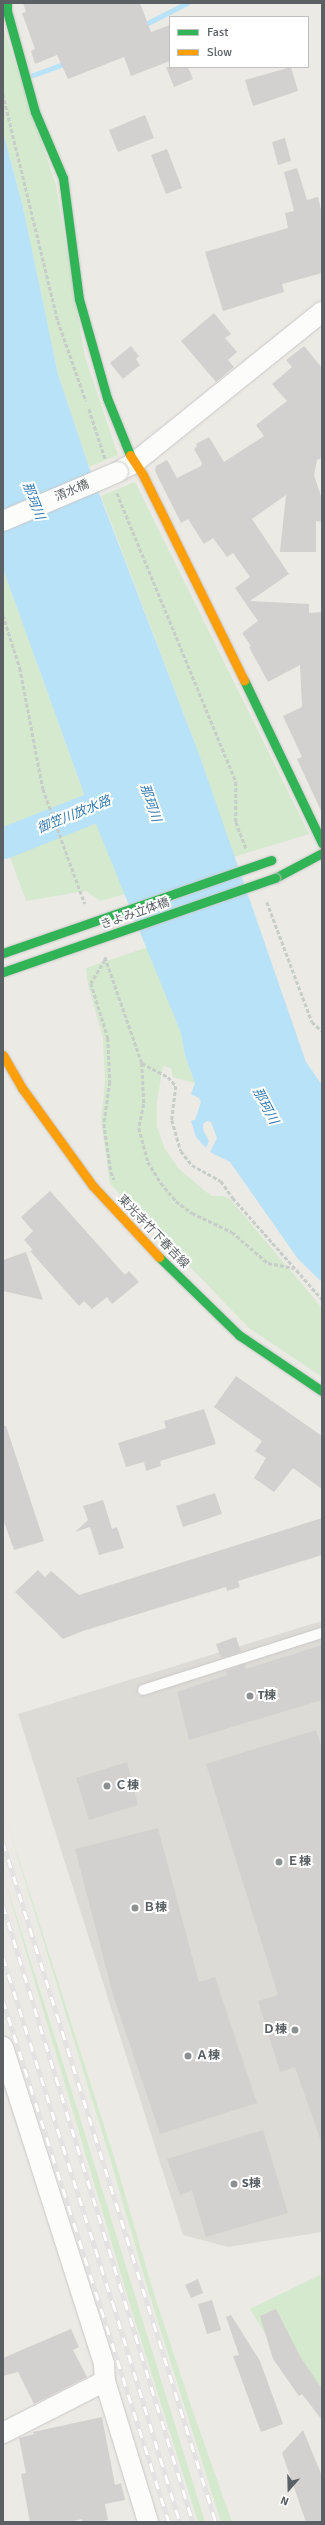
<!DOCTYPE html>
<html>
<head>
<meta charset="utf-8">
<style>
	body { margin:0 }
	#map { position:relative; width:325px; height:2525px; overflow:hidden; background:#eceae5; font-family:Signika,"Noto Sans JP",sans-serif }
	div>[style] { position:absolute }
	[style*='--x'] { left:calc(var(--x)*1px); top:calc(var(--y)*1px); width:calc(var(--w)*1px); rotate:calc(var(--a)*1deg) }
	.industrial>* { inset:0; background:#dddbd6 }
	.green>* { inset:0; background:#d4e9ce }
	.water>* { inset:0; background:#b8e2f7 }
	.stream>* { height:5px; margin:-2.5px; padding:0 2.5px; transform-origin:2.5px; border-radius:2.5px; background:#b8e2f7 }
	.river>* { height:31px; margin:-15.5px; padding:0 15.5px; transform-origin:15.5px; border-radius:15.5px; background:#b8e2f7 }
	.building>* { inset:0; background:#d3d1cf }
	.path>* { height:2.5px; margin-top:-1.25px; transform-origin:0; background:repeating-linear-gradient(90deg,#c7cdc9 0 4px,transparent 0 6px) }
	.roads { filter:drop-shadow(0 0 1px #c8c8c8) drop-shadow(0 0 1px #c8c8c8) }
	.lane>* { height:10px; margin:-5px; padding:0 5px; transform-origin:5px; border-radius:5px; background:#fcfcfb }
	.street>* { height:20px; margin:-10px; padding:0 10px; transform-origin:10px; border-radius:10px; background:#fcfcfb }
	.fast>* { height:9px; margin:-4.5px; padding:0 4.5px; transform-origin:4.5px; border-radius:4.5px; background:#30b455 }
	.slow>* { height:9px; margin:-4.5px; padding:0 4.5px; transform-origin:4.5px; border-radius:4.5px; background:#ff9f0a }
	.rail>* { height:4.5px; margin-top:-2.25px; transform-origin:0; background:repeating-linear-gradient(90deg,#fff 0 9px,#e3e2e2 0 18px); box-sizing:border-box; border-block:1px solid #e3e2e2 }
	.bridges { filter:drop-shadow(0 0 1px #c8c8c8) drop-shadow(0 0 1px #c8c8c8) }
	.street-bridge>* { height:20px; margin:-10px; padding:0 10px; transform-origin:10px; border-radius:10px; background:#fcfcfb }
	.fast-bridge>* { height:9px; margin:-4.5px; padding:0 4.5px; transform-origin:4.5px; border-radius:4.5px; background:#30b455 }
	.dots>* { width:11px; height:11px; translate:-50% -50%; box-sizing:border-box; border:2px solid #fff; border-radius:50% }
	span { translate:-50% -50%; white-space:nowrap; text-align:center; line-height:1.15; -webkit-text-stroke:4px #fff; paint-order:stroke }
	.street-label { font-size:12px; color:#5a6064 }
	.poi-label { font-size:12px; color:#5a6064; font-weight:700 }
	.left { translate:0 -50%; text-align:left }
	.right { translate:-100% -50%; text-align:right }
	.water-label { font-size:13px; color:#357aaf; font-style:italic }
	.frame { position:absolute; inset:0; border:4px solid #5a6064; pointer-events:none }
	.legend { position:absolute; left:169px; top:16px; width:140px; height:52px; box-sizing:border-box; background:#fff; border:1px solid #bdbfc1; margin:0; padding:5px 7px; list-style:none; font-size:12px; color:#5a6064 }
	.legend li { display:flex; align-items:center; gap:8px; height:20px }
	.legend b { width:20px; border:1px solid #bdbfc1 }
	.north { position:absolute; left:269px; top:2469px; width:40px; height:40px; -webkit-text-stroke:3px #fff; paint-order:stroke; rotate:200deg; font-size:11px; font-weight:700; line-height:16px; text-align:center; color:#5a6064 }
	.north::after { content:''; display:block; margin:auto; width:14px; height:18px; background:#5a6064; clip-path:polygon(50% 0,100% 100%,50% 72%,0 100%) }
</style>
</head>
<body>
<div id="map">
	<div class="industrial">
		<i style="clip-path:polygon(322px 1621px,322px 2232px,228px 2247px,183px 2235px,18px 1714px)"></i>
	</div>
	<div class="green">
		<i style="clip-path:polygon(3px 27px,56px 185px,85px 357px,118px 455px,89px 467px,58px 374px,23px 207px,3px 132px)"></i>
		<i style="clip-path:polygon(135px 482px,309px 834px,234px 857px,199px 754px,101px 496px)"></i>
		<i style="clip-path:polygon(3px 569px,87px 802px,126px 894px,100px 901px,86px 891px,26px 901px,3px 837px)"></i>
		<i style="clip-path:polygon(148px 947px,181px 1033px,185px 1056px,195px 1083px,173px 1077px,171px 1068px,163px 1066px,157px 1102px,157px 1127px,165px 1149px,179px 1169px,205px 1191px,212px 1196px,224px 1196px,231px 1200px,322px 1308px,322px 1377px,249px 1328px,110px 1184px,101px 1120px,105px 1082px,103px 1038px,88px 985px,86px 968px)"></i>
		<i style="clip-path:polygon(3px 1809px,114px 2157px,154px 2294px,192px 2409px,232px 2522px,221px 2522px,149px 2293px,110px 2158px)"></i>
		<i style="clip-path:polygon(3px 1874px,58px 2047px,205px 2522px,198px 2522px,128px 2298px)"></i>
		<i style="clip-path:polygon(322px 2274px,322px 2404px,301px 2391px,250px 2309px)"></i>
	</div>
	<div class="water">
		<i style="clip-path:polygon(3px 132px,23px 207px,58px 374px,89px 467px,199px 754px,306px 1062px,322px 1085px,322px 1282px,298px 1259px,230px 1162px,210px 1152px,217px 1138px,211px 1122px,207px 1121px,203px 1124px,203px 1130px,209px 1141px,206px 1148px,196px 1137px,191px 1121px,195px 1120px,201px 1102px,199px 1098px,191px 1094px,195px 1083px,185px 1056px,181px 1033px,87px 802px,3px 569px)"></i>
	</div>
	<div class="stream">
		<i style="--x:142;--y:26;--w:51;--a:-27.1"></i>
		<i style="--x:33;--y:75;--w:35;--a:-20"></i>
	</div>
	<div class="river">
		<i style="--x:3;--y:843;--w:136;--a:-21.6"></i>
	</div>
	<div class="building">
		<i style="clip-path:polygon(23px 3px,140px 3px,151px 32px,170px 25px,170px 61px,131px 76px,124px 57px,68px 79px,57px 55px,35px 64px,31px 51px,35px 49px,22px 13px,26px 12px)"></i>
		<i style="clip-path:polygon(166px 67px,188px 67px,193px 79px,174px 87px)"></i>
		<i style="clip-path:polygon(291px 67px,298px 91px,253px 106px,245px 80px)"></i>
		<i style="clip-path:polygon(145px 115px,154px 138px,118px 152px,109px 130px)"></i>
		<i style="clip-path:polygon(285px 138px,291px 161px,278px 165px,272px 142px)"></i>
		<i style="clip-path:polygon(167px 149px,182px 188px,166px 194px,151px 155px)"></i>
		<i style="clip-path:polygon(297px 168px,307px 200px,318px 197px,322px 214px,322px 273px,282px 284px,284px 292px,223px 311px,205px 252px,288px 228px,285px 213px,294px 211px,284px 172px)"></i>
		<i style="clip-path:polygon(214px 313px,231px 334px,225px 338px,237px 352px,228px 360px,234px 367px,216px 382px,181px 341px)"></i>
		<i style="clip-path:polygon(131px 346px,139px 356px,136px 359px,140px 365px,123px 379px,110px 363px)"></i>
		<i style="clip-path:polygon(304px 346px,322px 368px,322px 458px,317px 460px,314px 475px,322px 499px,322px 522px,316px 521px,316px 552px,280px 552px,286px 495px,252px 519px,289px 574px,250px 601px,309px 604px,309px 613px,322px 612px,322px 813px,297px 759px,302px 757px,283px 716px,302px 707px,300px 665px,268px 682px,249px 647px,251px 646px,242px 633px,258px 621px,235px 588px,250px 577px,233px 553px,227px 557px,213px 538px,204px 544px,188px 519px,181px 523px,155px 471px,156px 466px,167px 460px,177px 478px,201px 466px,202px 463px,194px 449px,197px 446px,196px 444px,209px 437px,224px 462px,264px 436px,256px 425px,287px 401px,272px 384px,292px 367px,286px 360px)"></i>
		<i style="clip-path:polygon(50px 1191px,125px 1275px,129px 1271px,139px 1282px,112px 1304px,107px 1297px,92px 1309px,84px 1301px,79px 1306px,30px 1251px,33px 1250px,24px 1240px,33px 1231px,21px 1217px)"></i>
		<i style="clip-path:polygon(26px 1252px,43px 1300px,3px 1291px,3px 1260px)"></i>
		<i style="clip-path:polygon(236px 1376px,322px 1436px,322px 1489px,293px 1468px,274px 1492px,254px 1478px,266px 1458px,255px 1451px,262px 1441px,214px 1407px)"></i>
		<i style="clip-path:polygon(204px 1409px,216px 1444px,160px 1461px,161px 1466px,146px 1471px,144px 1462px,126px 1467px,118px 1443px,166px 1428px,164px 1421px)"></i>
		<i style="clip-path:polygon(3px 1426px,6px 1426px,44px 1541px,14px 1550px,3px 1519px)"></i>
		<i style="clip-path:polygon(215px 1493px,222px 1514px,183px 1527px,176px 1506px)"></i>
		<i style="clip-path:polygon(103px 1500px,112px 1529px,117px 1527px,124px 1548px,99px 1555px,90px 1527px,75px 1532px,88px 1520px,83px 1506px)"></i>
		<i style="clip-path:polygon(322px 1518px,322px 1555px,238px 1581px,240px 1587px,227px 1591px,226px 1587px,83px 1631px,63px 1639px,15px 1592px,38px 1570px,45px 1577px,51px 1571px,79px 1595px)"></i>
		<i style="clip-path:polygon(236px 1637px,241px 1652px,221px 1658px,216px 1644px)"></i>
		<i style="clip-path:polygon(322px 1645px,322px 1700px,189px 1740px,177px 1692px,227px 1675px,226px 1671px,245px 1664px,246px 1669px)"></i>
		<i style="clip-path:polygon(316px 1730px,322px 1748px,322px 2139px,320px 2139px,295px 2067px,280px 2072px,258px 2001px,278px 1995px,206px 1764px)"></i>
		<i style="clip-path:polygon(127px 1762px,138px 1805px,89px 1820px,76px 1778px)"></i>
		<i style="clip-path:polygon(158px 1828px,199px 1982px,215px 1977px,257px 2103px,160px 2134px,113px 1995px,75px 1849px)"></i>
		<i style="clip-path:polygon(263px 2130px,288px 2213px,206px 2237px,192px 2191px,180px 2195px,167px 2159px)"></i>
		<i style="clip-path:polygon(198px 2279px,203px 2293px,191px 2298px,185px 2285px)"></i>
		<i style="clip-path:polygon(212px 2300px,221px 2330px,207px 2334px,198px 2304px)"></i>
		<i style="clip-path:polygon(276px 2309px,300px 2356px,322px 2389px,322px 2420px,302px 2394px,299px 2396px,273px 2359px,260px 2316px)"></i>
		<i style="clip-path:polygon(231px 2315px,260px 2361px,283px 2424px,261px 2432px,233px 2356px,239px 2355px,226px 2317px)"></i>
		<i style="clip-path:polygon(71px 2329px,79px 2347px,73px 2350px,87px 2377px,34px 2404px,18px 2372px,3px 2376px,3px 2358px)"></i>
		<i style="clip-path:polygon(102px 2417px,115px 2485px,121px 2483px,125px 2500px,105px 2504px,108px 2520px,99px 2522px,82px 2522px,82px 2519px,69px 2522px,30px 2522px,21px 2474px,26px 2473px,19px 2438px,34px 2434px,33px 2432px)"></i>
		<i style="clip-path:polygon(303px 2430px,322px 2476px,322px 2522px,306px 2522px,282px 2453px)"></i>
	</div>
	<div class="path">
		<i style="--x:3;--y:94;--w:234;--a:76.4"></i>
		<i style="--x:58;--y:321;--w:85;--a:70.7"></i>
		<i style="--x:89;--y:409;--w:52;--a:71.9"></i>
		<i style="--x:117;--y:493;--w:313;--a:67.6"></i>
		<i style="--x:236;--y:782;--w:40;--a:90"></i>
		<i style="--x:236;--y:822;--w:28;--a:69"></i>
		<i style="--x:3;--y:615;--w:56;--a:72.2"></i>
		<i style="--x:20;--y:668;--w:123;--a:79.2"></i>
		<i style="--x:43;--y:789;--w:122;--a:69.9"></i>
		<i style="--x:267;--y:902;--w:128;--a:69.4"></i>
		<i style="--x:312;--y:1022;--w:13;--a:42"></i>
		<i style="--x:105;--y:957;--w:112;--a:70.8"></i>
		<i style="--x:142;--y:1063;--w:30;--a:28"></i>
		<i style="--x:168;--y:1077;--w:12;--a:48"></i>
		<i style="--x:176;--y:1086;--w:34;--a:97"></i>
		<i style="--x:172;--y:1120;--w:32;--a:74"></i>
		<i style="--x:181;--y:1151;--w:18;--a:52"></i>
		<i style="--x:192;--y:1165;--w:33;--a:29"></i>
		<i style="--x:221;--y:1181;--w:21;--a:55"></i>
		<i style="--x:233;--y:1198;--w:135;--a:48.6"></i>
		<i style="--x:105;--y:960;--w:27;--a:121"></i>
		<i style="--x:91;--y:983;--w:58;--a:72.8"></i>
		<i style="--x:108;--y:1038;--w:44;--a:87.4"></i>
		<i style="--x:110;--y:1082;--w:42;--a:98.1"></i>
		<i style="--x:104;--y:1124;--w:49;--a:81.7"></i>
		<i style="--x:111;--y:1172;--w:8;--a:67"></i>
		<i style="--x:142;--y:1063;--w:41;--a:87.2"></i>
		<i style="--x:144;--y:1104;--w:25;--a:102"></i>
		<i style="--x:139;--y:1128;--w:35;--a:75"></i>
		<i style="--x:148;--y:1162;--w:25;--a:58"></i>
		<i style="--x:161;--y:1183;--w:23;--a:50"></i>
		<i style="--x:176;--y:1201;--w:20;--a:37"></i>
		<i style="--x:192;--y:1213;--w:44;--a:25.4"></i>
		<i style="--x:232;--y:1232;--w:48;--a:40.7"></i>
		<i style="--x:268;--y:1263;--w:26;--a:11"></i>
	</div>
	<div class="roads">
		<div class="lane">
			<i style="--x:143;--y:1690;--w:188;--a:-17.7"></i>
		</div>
		<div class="street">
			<i style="--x:121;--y:470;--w:15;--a:-28"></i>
			<i style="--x:134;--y:463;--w:241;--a:-38.8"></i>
			<i style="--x:3;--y:2047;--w:333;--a:72.3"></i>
			<i style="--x:104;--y:2364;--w:17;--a:87"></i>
			<i style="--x:105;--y:2381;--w:147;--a:73"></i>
			<i style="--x:3;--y:2433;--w:114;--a:-27"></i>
		</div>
		<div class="fast">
			<i style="--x:7;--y:3;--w:8;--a:90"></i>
			<i style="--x:7;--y:11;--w:105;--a:74.5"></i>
			<i style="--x:35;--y:112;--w:72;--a:67"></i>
			<i style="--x:63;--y:178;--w:122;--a:82.5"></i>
			<i style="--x:79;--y:299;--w:103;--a:74.2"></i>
			<i style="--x:107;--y:398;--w:61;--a:68"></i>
			<i style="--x:244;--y:680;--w:181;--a:64.4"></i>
			<i style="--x:275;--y:878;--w:53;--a:-28"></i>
			<i style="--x:159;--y:1257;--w:112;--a:44.3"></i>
			<i style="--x:239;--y:1335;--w:100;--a:34"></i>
		</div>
		<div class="slow">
			<i style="--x:130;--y:455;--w:24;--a:57"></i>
			<i style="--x:143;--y:475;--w:229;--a:63.8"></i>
			<i style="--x:3;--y:1055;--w:38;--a:60"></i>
			<i style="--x:22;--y:1088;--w:121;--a:54.1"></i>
			<i style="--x:93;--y:1186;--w:97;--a:47.1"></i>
		</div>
	</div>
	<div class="rail">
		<i style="--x:3;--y:1842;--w:713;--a:72.61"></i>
		<i style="--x:3;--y:1905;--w:646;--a:72.88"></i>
		<i style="--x:3;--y:1957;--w:363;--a:72.4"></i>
		<i style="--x:113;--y:2303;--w:229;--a:73"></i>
		<i style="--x:3;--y:2000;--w:548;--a:72.36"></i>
	</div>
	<div class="bridges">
		<div class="street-bridge">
			<i style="--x:3;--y:521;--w:125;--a:-23.1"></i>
		</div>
		<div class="fast-bridge">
			<i style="--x:3;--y:953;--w:284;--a:-19.1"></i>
			<i style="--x:3;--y:972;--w:288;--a:-19.1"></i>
		</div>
	</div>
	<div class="dots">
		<i style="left:250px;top:1696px;background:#8d9091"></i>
		<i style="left:107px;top:1786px;background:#8d9091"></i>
		<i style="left:279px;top:1862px;background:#8d9091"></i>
		<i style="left:135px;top:1908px;background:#8d9091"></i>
		<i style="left:295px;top:2030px;background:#8d9091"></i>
		<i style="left:188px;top:2056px;background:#8d9091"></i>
		<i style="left:234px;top:2184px;background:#8d9091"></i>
	</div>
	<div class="street-label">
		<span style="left:72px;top:491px;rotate:-23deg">清水橋</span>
		<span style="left:135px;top:914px;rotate:-19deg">きよみ立体橋</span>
		<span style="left:153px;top:1232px;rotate:46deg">東光寺竹下春吉線</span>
	</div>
	<div class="poi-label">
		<span class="left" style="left:258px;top:1696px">T棟</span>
		<span class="left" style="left:115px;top:1786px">Ｃ棟</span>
		<span class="left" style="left:287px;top:1862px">Ｅ棟</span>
		<span class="left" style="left:143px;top:1908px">Ｂ棟</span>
		<span class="right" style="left:287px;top:2030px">Ｄ棟</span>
		<span class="left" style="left:196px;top:2056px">Ａ棟</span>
		<span class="left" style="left:242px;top:2184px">S棟</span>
	</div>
	<div class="water-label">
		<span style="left:33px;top:501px;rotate:69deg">那珂川</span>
		<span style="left:150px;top:803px;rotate:71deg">那珂川</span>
		<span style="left:74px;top:815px;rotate:-22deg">御笠川放水路</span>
		<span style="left:265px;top:1106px;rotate:62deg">那珂川</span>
	</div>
	<div class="frame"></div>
	<ul class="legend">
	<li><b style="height:5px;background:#30b455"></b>Fast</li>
	<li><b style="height:5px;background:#ff9f0a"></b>Slow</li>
	</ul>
	<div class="north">N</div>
</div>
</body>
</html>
